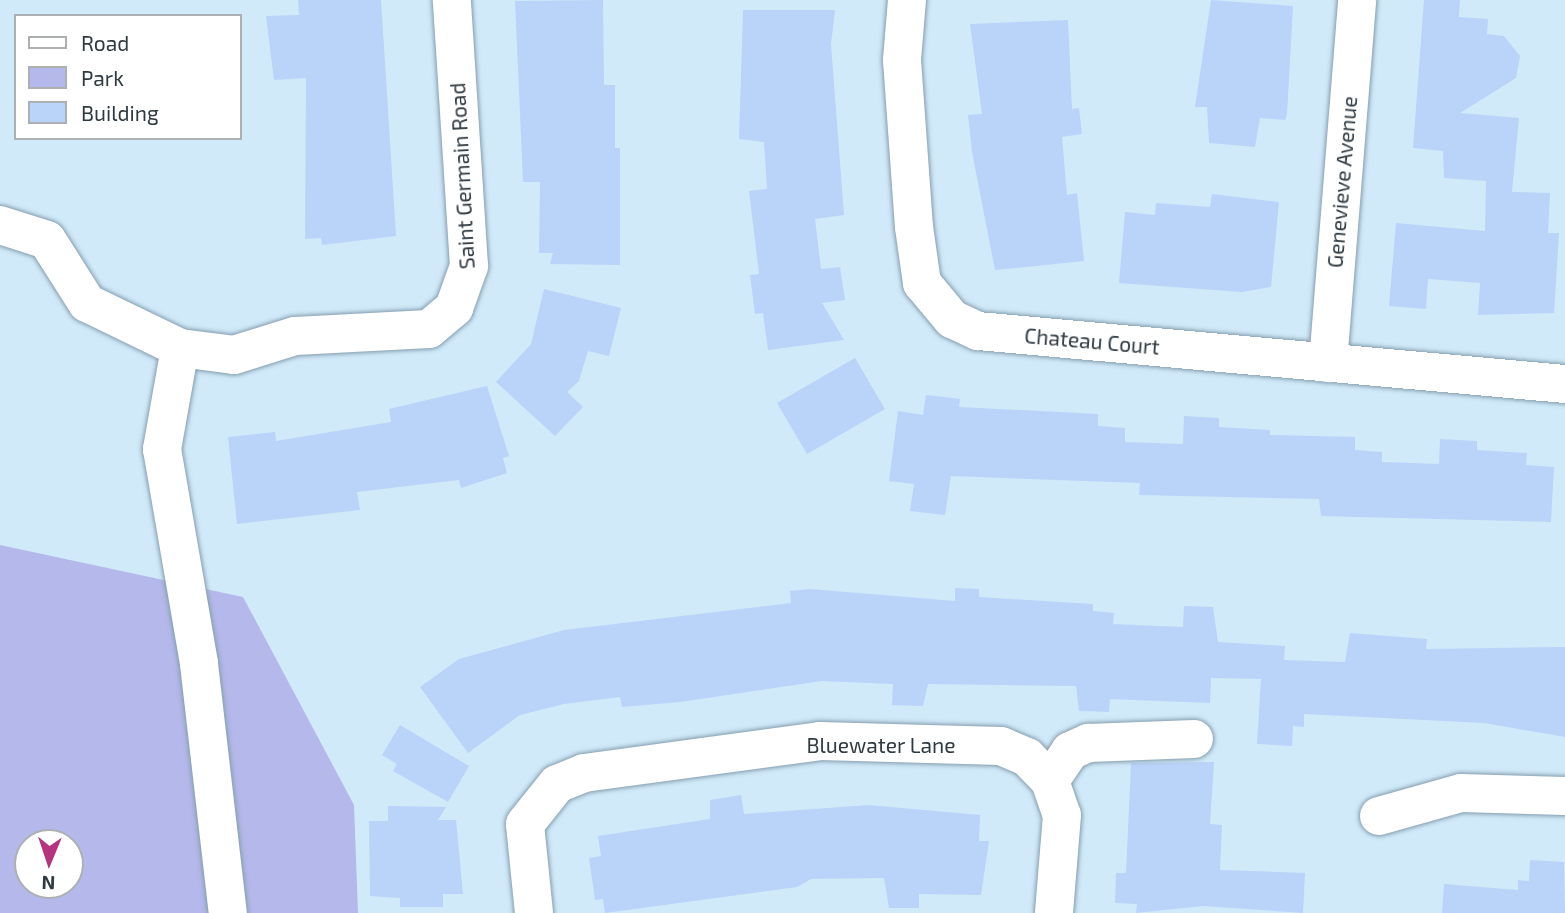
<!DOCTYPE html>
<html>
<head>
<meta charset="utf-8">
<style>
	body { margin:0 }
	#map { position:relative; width:1565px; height:913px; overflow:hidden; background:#d0eafa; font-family:"Exo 2",sans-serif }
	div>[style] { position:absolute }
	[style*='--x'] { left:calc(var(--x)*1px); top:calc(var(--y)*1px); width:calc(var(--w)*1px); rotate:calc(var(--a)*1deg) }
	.green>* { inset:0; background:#b4b8ea }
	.building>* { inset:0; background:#bad3f8 }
	.roads { filter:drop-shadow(0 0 2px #869eae) drop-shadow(0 0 2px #869eae) }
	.minor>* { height:38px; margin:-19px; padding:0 19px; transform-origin:19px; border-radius:19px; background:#fff }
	span { translate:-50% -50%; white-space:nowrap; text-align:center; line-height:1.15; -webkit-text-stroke:6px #fff; paint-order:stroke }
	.street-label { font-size:21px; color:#2f3940 }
	.legend { position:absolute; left:14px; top:14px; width:228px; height:126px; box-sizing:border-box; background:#fff; border:2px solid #acb0b3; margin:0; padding:9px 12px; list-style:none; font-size:21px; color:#2f3940 }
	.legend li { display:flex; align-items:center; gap:14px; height:35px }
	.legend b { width:35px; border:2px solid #acb0b3 }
	.north { position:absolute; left:14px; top:829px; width:70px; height:70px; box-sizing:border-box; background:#fff; border:2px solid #acb0b3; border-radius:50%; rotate:182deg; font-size:19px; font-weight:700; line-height:28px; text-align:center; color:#2f3940 }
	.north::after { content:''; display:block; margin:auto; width:24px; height:32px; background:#b6347e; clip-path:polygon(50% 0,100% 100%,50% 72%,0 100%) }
</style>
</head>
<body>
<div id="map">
	<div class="green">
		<i style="clip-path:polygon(evenodd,0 545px,243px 597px,354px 805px,358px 913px,0 913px,0 545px,28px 843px,70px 843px,70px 885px,28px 885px,28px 843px)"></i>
	</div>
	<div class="building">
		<i style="clip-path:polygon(298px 0,381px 0,396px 236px,322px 245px,321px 238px,305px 239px,306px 78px,274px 80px,266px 16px,299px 15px)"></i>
		<i style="clip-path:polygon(603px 0,604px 85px,615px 85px,615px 148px,620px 148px,620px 265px,550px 264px,553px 253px,539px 253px,540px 182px,523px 182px,515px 1px)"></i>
		<i style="clip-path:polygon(1211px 0,1293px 6px,1287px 114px,1285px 120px,1260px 118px,1255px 147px,1209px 143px,1207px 107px,1195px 107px)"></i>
		<i style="clip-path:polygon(1424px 0,1460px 0,1459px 17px,1488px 19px,1487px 34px,1504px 36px,1520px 56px,1516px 78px,1460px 113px,1519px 118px,1512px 192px,1550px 193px,1548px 233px,1559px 233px,1554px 313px,1478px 315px,1480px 283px,1428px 279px,1426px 309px,1389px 306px,1396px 223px,1485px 231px,1486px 181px,1444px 178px,1443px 151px,1413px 148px)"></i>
		<i style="clip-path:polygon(743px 10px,835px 10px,831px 44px,844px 215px,815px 219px,821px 269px,840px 267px,845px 300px,822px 303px,844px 340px,768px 350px,763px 313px,755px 314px,750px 275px,759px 274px,749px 191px,767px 189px,764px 142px,739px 139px)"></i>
		<i style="clip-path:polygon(1068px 20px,1072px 109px,1079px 108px,1082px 134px,1062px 137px,1067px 195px,1077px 193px,1084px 261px,995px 270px,972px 152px,968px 115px,982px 114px,970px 24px)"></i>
		<i style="clip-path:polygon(1212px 194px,1279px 202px,1271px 287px,1242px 292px,1119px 283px,1125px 212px,1155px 215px,1156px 203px,1210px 207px)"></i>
		<i style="clip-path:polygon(544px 289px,621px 308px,609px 356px,588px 351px,579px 381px,567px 392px,583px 407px,555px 436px,496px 382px,531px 344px)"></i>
		<i style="clip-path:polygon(855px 358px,885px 409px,807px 454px,777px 403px)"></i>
		<i style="clip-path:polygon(487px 386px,509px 456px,503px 458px,507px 473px,461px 488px,459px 480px,357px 492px,360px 510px,237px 524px,228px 437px,275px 432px,276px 441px,391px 422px,389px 409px)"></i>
		<i style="clip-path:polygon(926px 395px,960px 399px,959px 407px,1098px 414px,1098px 426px,1125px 428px,1125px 442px,1183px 444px,1184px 416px,1219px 418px,1219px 427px,1270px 430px,1270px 435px,1355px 437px,1355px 450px,1382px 452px,1382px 462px,1439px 464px,1440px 439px,1477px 441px,1477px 450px,1527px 453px,1526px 465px,1554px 467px,1551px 522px,1321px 516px,1319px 499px,1139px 495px,1140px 483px,951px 476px,945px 515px,910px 511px,914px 484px,889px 481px,898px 411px,923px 415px)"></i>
		<i style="clip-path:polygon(955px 588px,979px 589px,979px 597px,1093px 604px,1093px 611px,1114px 613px,1113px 624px,1183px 627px,1184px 606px,1213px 607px,1218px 642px,1285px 646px,1284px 660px,1345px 662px,1350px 633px,1427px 639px,1426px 649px,1565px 647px,1565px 737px,1484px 723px,1304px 714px,1304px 727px,1293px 726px,1292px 746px,1257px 744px,1261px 679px,1211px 678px,1210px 703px,1110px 699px,1109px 712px,1079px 711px,1076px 686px,928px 684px,923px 706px,892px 705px,893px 684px,822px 681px,680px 702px,622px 707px,620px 697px,564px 704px,520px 715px,468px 753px,420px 687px,459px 659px,564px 630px,791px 603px,790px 591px,810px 589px,955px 601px)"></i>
		<i style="clip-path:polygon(400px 725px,469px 766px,448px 802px,393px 771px,397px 764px,382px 755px)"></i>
		<i style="clip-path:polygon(1214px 762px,1210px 824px,1222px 825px,1220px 870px,1305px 873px,1303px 913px,1203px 906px,1136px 913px,1137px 904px,1115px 903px,1116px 873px,1126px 873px,1131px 763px)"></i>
		<i style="clip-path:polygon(741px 795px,744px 814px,869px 805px,980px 815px,979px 841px,989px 841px,981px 895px,919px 894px,919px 908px,889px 908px,884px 878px,811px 879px,797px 887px,605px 913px,603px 899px,595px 900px,589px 858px,601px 856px,598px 836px,710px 819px,710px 800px)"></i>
		<i style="clip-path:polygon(388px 806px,446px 807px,438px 820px,456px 820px,463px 894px,443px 894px,443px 907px,400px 907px,400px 898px,370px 896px,369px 821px,388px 821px)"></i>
		<i style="clip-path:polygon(1530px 860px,1564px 862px,1565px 913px,1442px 913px,1444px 884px,1518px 890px,1518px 880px,1529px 881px)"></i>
	</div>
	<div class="roads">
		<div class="minor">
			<i style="--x:907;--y:0;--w:60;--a:94.8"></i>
			<i style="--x:902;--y:60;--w:167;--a:85.9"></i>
			<i style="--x:914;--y:227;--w:57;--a:81.9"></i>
			<i style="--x:922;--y:283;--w:47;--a:50.2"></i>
			<i style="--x:952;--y:319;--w:29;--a:25"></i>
			<i style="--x:978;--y:331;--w:589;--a:5.16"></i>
			<i style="--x:0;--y:225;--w:49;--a:17.7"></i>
			<i style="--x:47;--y:240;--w:75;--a:57.6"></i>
			<i style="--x:87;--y:303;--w:103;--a:25.8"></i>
			<i style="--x:180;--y:348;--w:54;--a:7.4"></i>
			<i style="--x:234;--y:355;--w:64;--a:-17.3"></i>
			<i style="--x:295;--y:336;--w:134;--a:-3"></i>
			<i style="--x:429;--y:329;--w:33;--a:-40"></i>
			<i style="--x:454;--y:308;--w:45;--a:-70.3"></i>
			<i style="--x:469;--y:266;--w:267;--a:-93.7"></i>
			<i style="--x:180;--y:348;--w:103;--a:100.1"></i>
			<i style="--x:162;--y:449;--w:218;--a:80.2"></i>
			<i style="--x:199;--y:664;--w:251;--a:83.4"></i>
			<i style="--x:1328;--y:363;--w:364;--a:-85.4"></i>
			<i style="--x:1050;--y:781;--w:36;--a:-56"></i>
			<i style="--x:1070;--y:751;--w:20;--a:-24"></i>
			<i style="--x:1088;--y:743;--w:106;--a:-2.2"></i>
			<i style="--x:1379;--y:816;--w:85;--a:-15.7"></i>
			<i style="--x:1461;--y:793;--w:104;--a:1.7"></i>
			<i style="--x:534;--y:913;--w:89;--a:-95.8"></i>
			<i style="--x:525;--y:824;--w:51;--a:-51.3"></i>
			<i style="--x:557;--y:784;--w:29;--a:-22"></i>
			<i style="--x:584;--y:773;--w:238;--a:-7.7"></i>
			<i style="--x:820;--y:741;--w:181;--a:1.6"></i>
			<i style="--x:1001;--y:746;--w:28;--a:23"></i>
			<i style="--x:1027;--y:757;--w:33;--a:46"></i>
			<i style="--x:1050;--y:781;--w:36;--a:71"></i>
			<i style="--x:1062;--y:815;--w:98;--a:94.7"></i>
		</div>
	</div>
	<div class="street-label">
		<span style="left:462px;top:176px;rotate:-93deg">Saint Germain Road</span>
		<span style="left:1342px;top:182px;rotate:-85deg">Genevieve Avenue</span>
		<span style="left:1092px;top:341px;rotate:5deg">Chateau Court</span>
		<span style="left:881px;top:745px">Bluewater Lane</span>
	</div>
	<ul class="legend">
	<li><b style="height:9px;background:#fff"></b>Road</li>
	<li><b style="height:19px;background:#b4b8ea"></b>Park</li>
	<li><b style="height:19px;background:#bad3f8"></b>Building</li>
	</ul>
	<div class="north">N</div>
</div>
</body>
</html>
